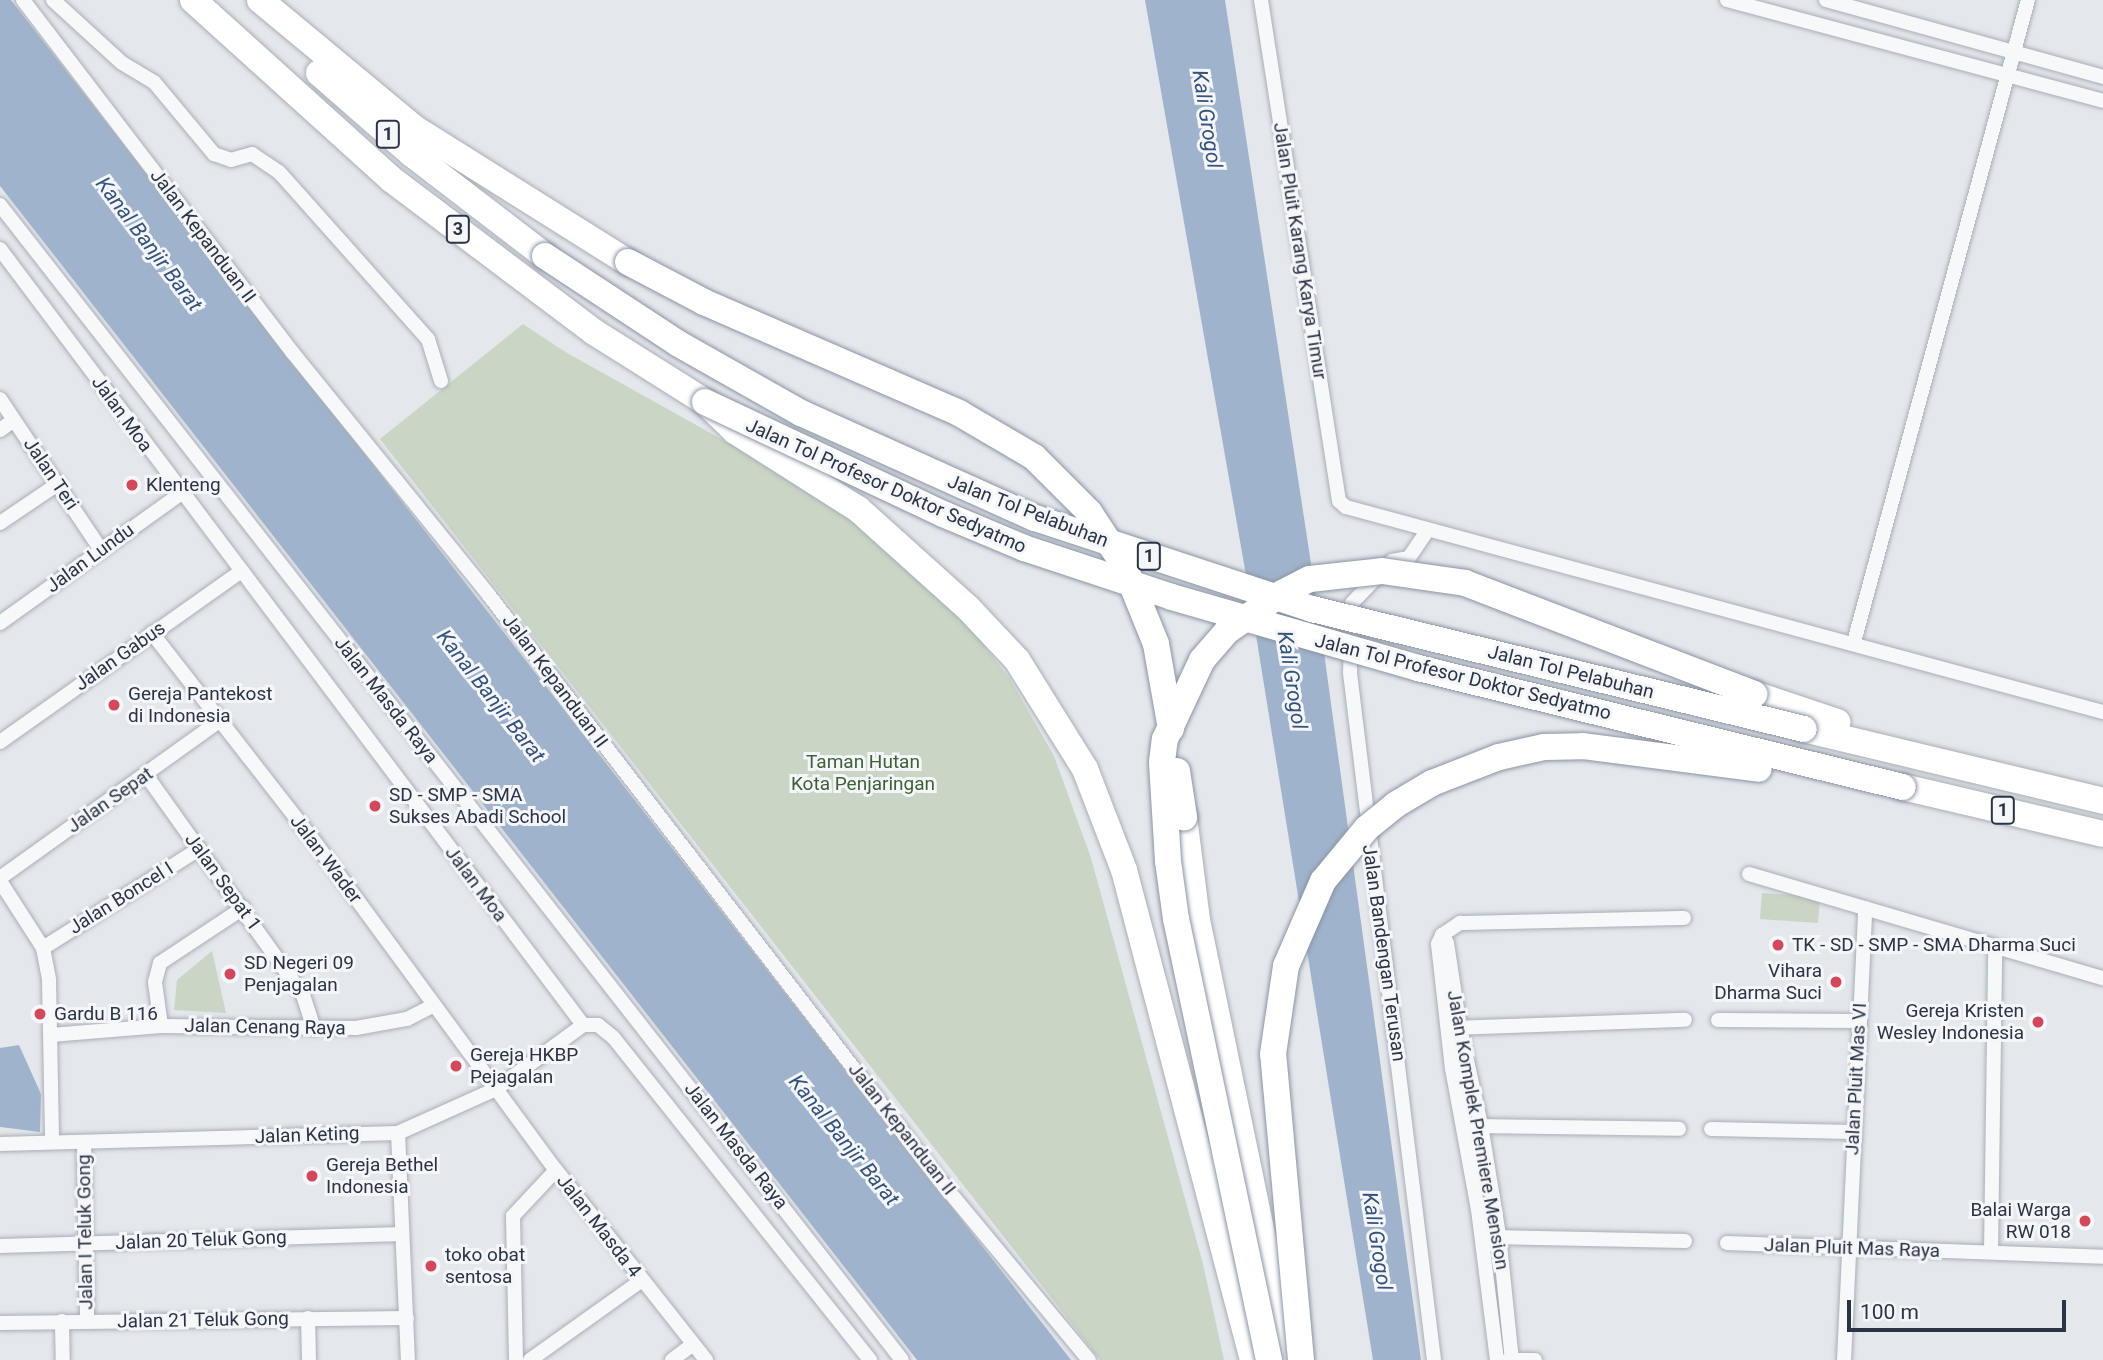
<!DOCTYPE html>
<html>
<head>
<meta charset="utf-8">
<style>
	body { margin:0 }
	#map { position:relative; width:2103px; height:1360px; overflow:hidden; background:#e4e7ec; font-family:Roboto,sans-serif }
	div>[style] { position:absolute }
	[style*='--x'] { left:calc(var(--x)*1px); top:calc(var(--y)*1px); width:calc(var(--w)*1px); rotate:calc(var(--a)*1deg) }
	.green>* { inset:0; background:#c9d6c5 }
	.water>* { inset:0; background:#9fb4cc }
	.roads { filter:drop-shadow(0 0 2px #a9aeb7) drop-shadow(0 0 2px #a9aeb7) }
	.street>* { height:14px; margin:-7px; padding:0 7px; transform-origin:7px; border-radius:7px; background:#f7f8fa }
	.highway>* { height:26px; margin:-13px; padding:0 13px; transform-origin:13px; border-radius:13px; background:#fff }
	.bridges { filter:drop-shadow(0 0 2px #8b94a3) drop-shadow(0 0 2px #8b94a3) }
	.highway-bridge>* { height:26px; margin:-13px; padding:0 13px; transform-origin:13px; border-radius:13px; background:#fff }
	.dots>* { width:19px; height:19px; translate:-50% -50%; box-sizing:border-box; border:4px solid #f4f6f9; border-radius:50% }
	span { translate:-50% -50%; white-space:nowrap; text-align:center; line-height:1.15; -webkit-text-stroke:6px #f4f6f9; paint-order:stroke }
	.shield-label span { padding:2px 5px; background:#f4f6f9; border:2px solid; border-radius:5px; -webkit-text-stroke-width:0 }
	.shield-label { font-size:18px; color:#2b3445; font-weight:700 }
	.street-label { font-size:19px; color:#2b3445 }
	.poi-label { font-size:19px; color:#2b3445 }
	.left { translate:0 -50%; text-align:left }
	.right { translate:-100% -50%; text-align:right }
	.park-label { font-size:19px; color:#3f6138 }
	.water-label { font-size:21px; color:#34527a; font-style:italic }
	.scale { position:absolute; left:1847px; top:1300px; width:219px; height:32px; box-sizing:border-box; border:4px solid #2b3445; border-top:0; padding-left:9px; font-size:21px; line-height:24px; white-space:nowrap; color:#2b3445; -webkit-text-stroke:5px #f4f6f9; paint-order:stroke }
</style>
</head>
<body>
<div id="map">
	<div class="green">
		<i style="clip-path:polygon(523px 324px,567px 353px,770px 466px,849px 518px,968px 625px,1010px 679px,1054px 756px,1091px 858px,1203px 1264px,1224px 1360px,1100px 1360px,380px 439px)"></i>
		<i style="clip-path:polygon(1762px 893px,1820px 897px,1818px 923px,1760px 919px)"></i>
		<i style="clip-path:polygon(212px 951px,226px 1013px,174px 1010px,177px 980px)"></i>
	</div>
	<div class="water">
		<i style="clip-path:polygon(0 0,11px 0,1071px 1360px,917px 1360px,0 186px)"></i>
		<i style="clip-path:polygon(1145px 0,1225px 0,1319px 616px,1421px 1360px,1373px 1360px,1250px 598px)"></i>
		<i style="clip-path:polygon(19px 1045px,41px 1094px,40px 1132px,0 1127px,0 1048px)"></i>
	</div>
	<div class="roads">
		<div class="street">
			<i style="--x:23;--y:0;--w:444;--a:52.6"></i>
			<i style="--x:293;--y:353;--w:310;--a:51"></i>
			<i style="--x:488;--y:594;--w:744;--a:52.38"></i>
			<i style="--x:942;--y:1183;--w:230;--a:50.3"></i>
			<i style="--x:53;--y:0;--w:93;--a:42.4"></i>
			<i style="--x:122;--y:63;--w:37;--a:31"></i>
			<i style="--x:154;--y:82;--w:94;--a:50.2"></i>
			<i style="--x:214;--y:154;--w:18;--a:19"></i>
			<i style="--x:231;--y:160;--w:22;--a:-16"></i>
			<i style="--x:252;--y:154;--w:32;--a:34"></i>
			<i style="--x:279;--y:172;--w:224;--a:48.3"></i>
			<i style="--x:428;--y:339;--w:44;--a:72.8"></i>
			<i style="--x:1261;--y:0;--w:507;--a:81.15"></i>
			<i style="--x:1339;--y:501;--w:9;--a:41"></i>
			<i style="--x:1346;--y:507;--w:784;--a:15.15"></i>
			<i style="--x:1727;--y:0;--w:389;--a:15"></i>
			<i style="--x:1826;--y:0;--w:288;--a:15.5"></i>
			<i style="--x:0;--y:205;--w:1465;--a:52.01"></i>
			<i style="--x:0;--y:249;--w:971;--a:53.08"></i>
			<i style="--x:0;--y:399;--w:182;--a:56.2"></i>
			<i style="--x:0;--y:430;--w:17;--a:-36"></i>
			<i style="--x:0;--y:523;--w:71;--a:-34.1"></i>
			<i style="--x:1427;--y:531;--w:32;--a:124"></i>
			<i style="--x:1409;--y:558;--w:17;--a:170"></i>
			<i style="--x:1392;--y:561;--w:58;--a:133.6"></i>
			<i style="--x:1352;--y:603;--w:70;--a:91.6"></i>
			<i style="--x:1350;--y:673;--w:692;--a:83.03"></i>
			<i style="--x:0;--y:623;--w:221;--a:-35.6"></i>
			<i style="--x:152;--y:633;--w:259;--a:52.1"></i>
			<i style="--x:311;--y:837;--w:413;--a:53.7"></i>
			<i style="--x:556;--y:1170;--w:242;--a:51.7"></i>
			<i style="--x:1854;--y:642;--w:665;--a:-74.84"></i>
			<i style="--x:0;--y:742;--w:294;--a:-35.3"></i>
			<i style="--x:146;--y:775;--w:270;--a:54.5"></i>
			<i style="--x:303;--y:995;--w:35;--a:72"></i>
			<i style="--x:1749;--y:874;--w:369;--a:16.4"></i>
			<i style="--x:0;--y:878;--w:269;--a:-35.6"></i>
			<i style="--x:0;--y:881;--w:80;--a:57.3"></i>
			<i style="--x:43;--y:948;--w:33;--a:79"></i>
			<i style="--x:49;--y:980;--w:162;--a:88.9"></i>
			<i style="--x:1442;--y:935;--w:9;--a:58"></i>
			<i style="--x:1447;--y:943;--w:86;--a:81.3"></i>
			<i style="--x:1460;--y:1028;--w:99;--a:77.8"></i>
			<i style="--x:1481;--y:1125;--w:111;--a:80.7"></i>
			<i style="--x:1499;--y:1235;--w:126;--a:84.1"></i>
			<i style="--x:43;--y:948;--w:185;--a:-32.4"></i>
			<i style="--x:1718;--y:1020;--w:141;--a:0.4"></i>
			<i style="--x:583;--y:1025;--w:15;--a:0"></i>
			<i style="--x:598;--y:1025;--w:19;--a:39"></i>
			<i style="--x:613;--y:1037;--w:413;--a:51.5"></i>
			<i style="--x:161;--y:1026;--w:44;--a:-97.8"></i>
			<i style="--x:155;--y:982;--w:20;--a:-75"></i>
			<i style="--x:160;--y:963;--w:100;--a:-33.5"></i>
			<i style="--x:1452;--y:1028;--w:233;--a:-2"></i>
			<i style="--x:51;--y:1035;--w:110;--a:-4.7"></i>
			<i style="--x:161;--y:1026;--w:195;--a:0.6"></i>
			<i style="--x:356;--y:1028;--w:52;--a:-10"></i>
			<i style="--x:407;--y:1019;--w:29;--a:-27"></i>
			<i style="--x:1474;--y:1126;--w:205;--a:0.8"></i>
			<i style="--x:1711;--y:1129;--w:142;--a:1.2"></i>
			<i style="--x:398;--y:1133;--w:227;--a:87.5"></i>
			<i style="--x:84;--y:1142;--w:179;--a:89"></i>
			<i style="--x:0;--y:1144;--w:398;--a:-1.6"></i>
			<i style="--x:398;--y:1133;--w:107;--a:-24.2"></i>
			<i style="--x:496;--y:1089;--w:108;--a:-36.3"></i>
			<i style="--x:1490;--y:1237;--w:195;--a:1.2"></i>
			<i style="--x:1727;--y:1243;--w:376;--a:2.1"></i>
			<i style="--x:0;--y:1246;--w:402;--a:-1.7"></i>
			<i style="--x:1991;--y:1252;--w:302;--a:-89.2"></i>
			<i style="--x:308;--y:1318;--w:42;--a:88.6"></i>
			<i style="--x:62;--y:1321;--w:39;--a:89"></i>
			<i style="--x:0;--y:1323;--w:407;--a:-0.7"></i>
			<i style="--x:516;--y:1360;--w:144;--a:-91.2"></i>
			<i style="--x:513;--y:1216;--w:63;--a:-46.9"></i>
			<i style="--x:530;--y:1360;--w:138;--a:-35.5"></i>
			<i style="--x:672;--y:1360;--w:26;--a:-37"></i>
			<i style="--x:1497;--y:1360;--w:151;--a:-97.2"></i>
			<i style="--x:1478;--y:1210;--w:143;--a:-100.4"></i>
			<i style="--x:1452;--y:1069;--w:126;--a:-96.4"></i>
			<i style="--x:1438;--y:944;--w:10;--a:-66"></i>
			<i style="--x:1442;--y:935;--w:22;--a:-34"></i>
			<i style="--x:1460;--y:923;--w:224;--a:-1.3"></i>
			<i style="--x:1508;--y:1360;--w:27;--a:0"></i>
			<i style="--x:1844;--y:1360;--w:452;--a:-87.3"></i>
		</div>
		<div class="highway">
			<i style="--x:193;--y:0;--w:267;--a:42.1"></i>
			<i style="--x:391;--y:179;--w:254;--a:37"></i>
			<i style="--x:594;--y:332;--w:131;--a:32.2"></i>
			<i style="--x:705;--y:402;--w:42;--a:44"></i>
			<i style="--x:735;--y:431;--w:146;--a:32.4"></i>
			<i style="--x:858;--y:509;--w:148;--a:42"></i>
			<i style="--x:968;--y:608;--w:71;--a:46.7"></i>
			<i style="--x:1017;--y:660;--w:128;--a:58"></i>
			<i style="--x:1085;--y:769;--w:108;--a:68.9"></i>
			<i style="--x:1124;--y:870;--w:507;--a:75.25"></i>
			<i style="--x:260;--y:0;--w:200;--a:39.7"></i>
			<i style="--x:414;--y:128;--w:252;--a:32.1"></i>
			<i style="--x:319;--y:73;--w:123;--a:41.1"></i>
			<i style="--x:412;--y:154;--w:168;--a:37.5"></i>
			<i style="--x:1754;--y:694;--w:88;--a:18.6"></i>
			<i style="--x:1804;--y:729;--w:308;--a:13.5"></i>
			<i style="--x:1903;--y:787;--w:205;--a:13.2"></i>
			<i style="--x:1184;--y:817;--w:104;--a:82.8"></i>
			<i style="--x:1197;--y:920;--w:449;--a:78.3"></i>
		</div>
	</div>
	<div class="bridges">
		<div class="highway-bridge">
			<i style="--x:545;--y:256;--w:160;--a:33.3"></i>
			<i style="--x:679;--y:344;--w:140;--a:29.5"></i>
			<i style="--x:801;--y:413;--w:256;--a:24.2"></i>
			<i style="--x:1035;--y:518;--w:292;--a:18.2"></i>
			<i style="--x:1312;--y:609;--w:506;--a:13.71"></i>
			<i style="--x:628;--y:262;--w:86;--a:27.8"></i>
			<i style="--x:704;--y:302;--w:278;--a:23.5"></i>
			<i style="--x:959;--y:413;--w:87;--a:30.4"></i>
			<i style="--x:1034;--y:457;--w:78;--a:45"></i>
			<i style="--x:1089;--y:512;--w:64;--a:56.6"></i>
			<i style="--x:1124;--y:565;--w:85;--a:67.9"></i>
			<i style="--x:1156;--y:644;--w:86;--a:80"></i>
			<i style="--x:705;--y:402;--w:263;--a:25.2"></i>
			<i style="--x:943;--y:514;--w:88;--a:22.8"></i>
			<i style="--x:1024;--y:548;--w:156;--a:18.3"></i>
			<i style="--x:1172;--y:597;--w:256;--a:16.1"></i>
			<i style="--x:1418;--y:668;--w:499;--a:13.8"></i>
			<i style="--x:1177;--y:771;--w:47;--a:81.3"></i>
			<i style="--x:1269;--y:1360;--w:451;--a:-101.9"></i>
			<i style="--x:1176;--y:919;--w:59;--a:-97.9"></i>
			<i style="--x:1168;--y:861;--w:99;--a:-93.5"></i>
			<i style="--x:1162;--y:762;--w:23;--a:-83"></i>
			<i style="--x:1165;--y:739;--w:87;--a:-64.9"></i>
			<i style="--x:1202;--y:660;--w:38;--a:-49"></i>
			<i style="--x:1227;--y:631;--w:67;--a:-34.6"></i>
			<i style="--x:1282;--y:593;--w:31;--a:-27"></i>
			<i style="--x:1310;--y:579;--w:72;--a:-6.3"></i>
			<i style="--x:1382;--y:571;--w:84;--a:8.2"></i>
			<i style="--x:1465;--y:583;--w:310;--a:21"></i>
			<i style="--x:1301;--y:1360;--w:307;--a:-95.2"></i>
			<i style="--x:1273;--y:1054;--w:89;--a:-81.6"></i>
			<i style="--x:1286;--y:966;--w:93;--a:-66.5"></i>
			<i style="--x:1323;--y:881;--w:69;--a:-50.3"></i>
			<i style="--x:1367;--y:828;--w:36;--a:-39"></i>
			<i style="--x:1395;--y:805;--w:43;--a:-30.7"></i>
			<i style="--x:1432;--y:783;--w:72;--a:-21.2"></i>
			<i style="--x:1499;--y:757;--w:46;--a:-12.5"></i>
			<i style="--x:1544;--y:747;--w:39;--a:-1"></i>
			<i style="--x:1583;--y:746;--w:177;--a:7.4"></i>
		</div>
	</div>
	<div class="dots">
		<i style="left:132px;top:485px;background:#d1495b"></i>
		<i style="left:114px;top:705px;background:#d1495b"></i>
		<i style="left:375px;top:806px;background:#d1495b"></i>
		<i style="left:1778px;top:945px;background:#d1495b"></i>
		<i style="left:230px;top:974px;background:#d1495b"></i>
		<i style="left:1836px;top:982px;background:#d1495b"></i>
		<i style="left:40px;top:1014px;background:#d1495b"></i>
		<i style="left:2038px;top:1022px;background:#d1495b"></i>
		<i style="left:456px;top:1066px;background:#d1495b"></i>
		<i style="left:312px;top:1176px;background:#d1495b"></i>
		<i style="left:2085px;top:1221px;background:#d1495b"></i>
		<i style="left:431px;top:1266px;background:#d1495b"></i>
	</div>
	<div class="shield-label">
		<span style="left:388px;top:134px">1</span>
		<span style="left:458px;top:229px">3</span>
		<span style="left:1149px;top:556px">1</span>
		<span style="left:2003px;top:810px">1</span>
	</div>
	<div class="street-label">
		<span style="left:203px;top:236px;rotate:53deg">Jalan Kepanduan II</span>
		<span style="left:1300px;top:251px;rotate:81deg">Jalan Pluit Karang Karya Timur</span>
		<span style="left:122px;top:414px;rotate:54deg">Jalan Moa</span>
		<span style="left:51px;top:474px;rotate:56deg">Jalan Teri</span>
		<span style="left:886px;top:486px;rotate:24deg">Jalan Tol Profesor Doktor Sedyatmo</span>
		<span style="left:1028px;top:511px;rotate:21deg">Jalan Tol Pelabuhan</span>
		<span style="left:90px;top:558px;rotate:-36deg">Jalan Lundu</span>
		<span style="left:120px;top:656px;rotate:-35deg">Jalan Gabus</span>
		<span style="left:1571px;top:672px;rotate:14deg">Jalan Tol Pelabuhan</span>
		<span style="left:1463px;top:677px;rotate:14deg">Jalan Tol Profesor Doktor Sedyatmo</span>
		<span style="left:555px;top:681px;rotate:53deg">Jalan Kepanduan II</span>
		<span style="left:386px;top:700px;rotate:52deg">Jalan Masda Raya</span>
		<span style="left:110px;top:800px;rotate:-35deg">Jalan Sepat</span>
		<span style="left:326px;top:859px;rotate:53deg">Jalan Wader</span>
		<span style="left:223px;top:882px;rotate:54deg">Jalan Sepat 1</span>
		<span style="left:476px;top:884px;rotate:53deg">Jalan Moa</span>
		<span style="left:121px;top:898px;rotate:-32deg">Jalan Boncel I</span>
		<span style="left:1384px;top:953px;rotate:82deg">Jalan Bandengan Terusan</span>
		<span style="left:265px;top:1027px;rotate:1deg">Jalan Cenang Raya</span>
		<span style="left:1856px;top:1079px;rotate:-87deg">Jalan Pluit Mas VI</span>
		<span style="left:902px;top:1129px;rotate:52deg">Jalan Kepanduan II</span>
		<span style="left:1478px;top:1130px;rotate:80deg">Jalan Komplek Premiere Mension</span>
		<span style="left:307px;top:1135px;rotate:-2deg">Jalan Keting</span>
		<span style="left:736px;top:1146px;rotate:52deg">Jalan Masda Raya</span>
		<span style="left:599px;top:1226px;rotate:52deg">Jalan Masda 4</span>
		<span style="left:85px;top:1232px;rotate:-91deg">Jalan I Teluk Gong</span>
		<span style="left:201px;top:1240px;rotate:-2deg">Jalan 20 Teluk Gong</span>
		<span style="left:1852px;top:1248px;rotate:2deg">Jalan Pluit Mas Raya</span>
		<span style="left:203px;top:1320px;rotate:-1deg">Jalan 21 Teluk Gong</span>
	</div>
	<div class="poi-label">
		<span class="left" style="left:146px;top:485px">Klenteng</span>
		<span class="left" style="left:128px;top:705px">Gereja Pantekost<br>di Indonesia</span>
		<span class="left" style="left:389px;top:806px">SD - SMP - SMA<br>Sukses Abadi School</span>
		<span class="left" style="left:1792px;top:945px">TK - SD - SMP - SMA Dharma Suci</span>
		<span class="left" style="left:244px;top:974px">SD Negeri 09<br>Penjagalan</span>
		<span class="right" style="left:1822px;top:982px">Vihara<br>Dharma Suci</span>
		<span class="right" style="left:2024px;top:1022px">Gereja Kristen<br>Wesley Indonesia</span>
		<span class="left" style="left:54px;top:1014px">Gardu B 116</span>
		<span class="left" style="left:470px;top:1066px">Gereja HKBP<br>Pejagalan</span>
		<span class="left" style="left:326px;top:1176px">Gereja Bethel<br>Indonesia</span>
		<span class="right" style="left:2071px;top:1221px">Balai Warga<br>RW 018</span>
		<span class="left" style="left:445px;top:1266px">toko obat<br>sentosa</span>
	</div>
	<div class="park-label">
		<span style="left:863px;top:773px">Taman Hutan<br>Kota Penjaringan</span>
	</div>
	<div class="water-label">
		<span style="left:1207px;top:119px;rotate:81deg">Kali Grogol</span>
		<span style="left:149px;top:244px;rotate:53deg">Kanal Banjir Barat</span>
		<span style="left:1292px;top:680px;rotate:81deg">Kali Grogol</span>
		<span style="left:491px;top:696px;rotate:52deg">Kanal Banjir Barat</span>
		<span style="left:844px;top:1140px;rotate:51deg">Kanal Banjir Barat</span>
		<span style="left:1377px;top:1241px;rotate:81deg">Kali Grogol</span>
	</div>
	<div class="scale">100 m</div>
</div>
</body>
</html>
